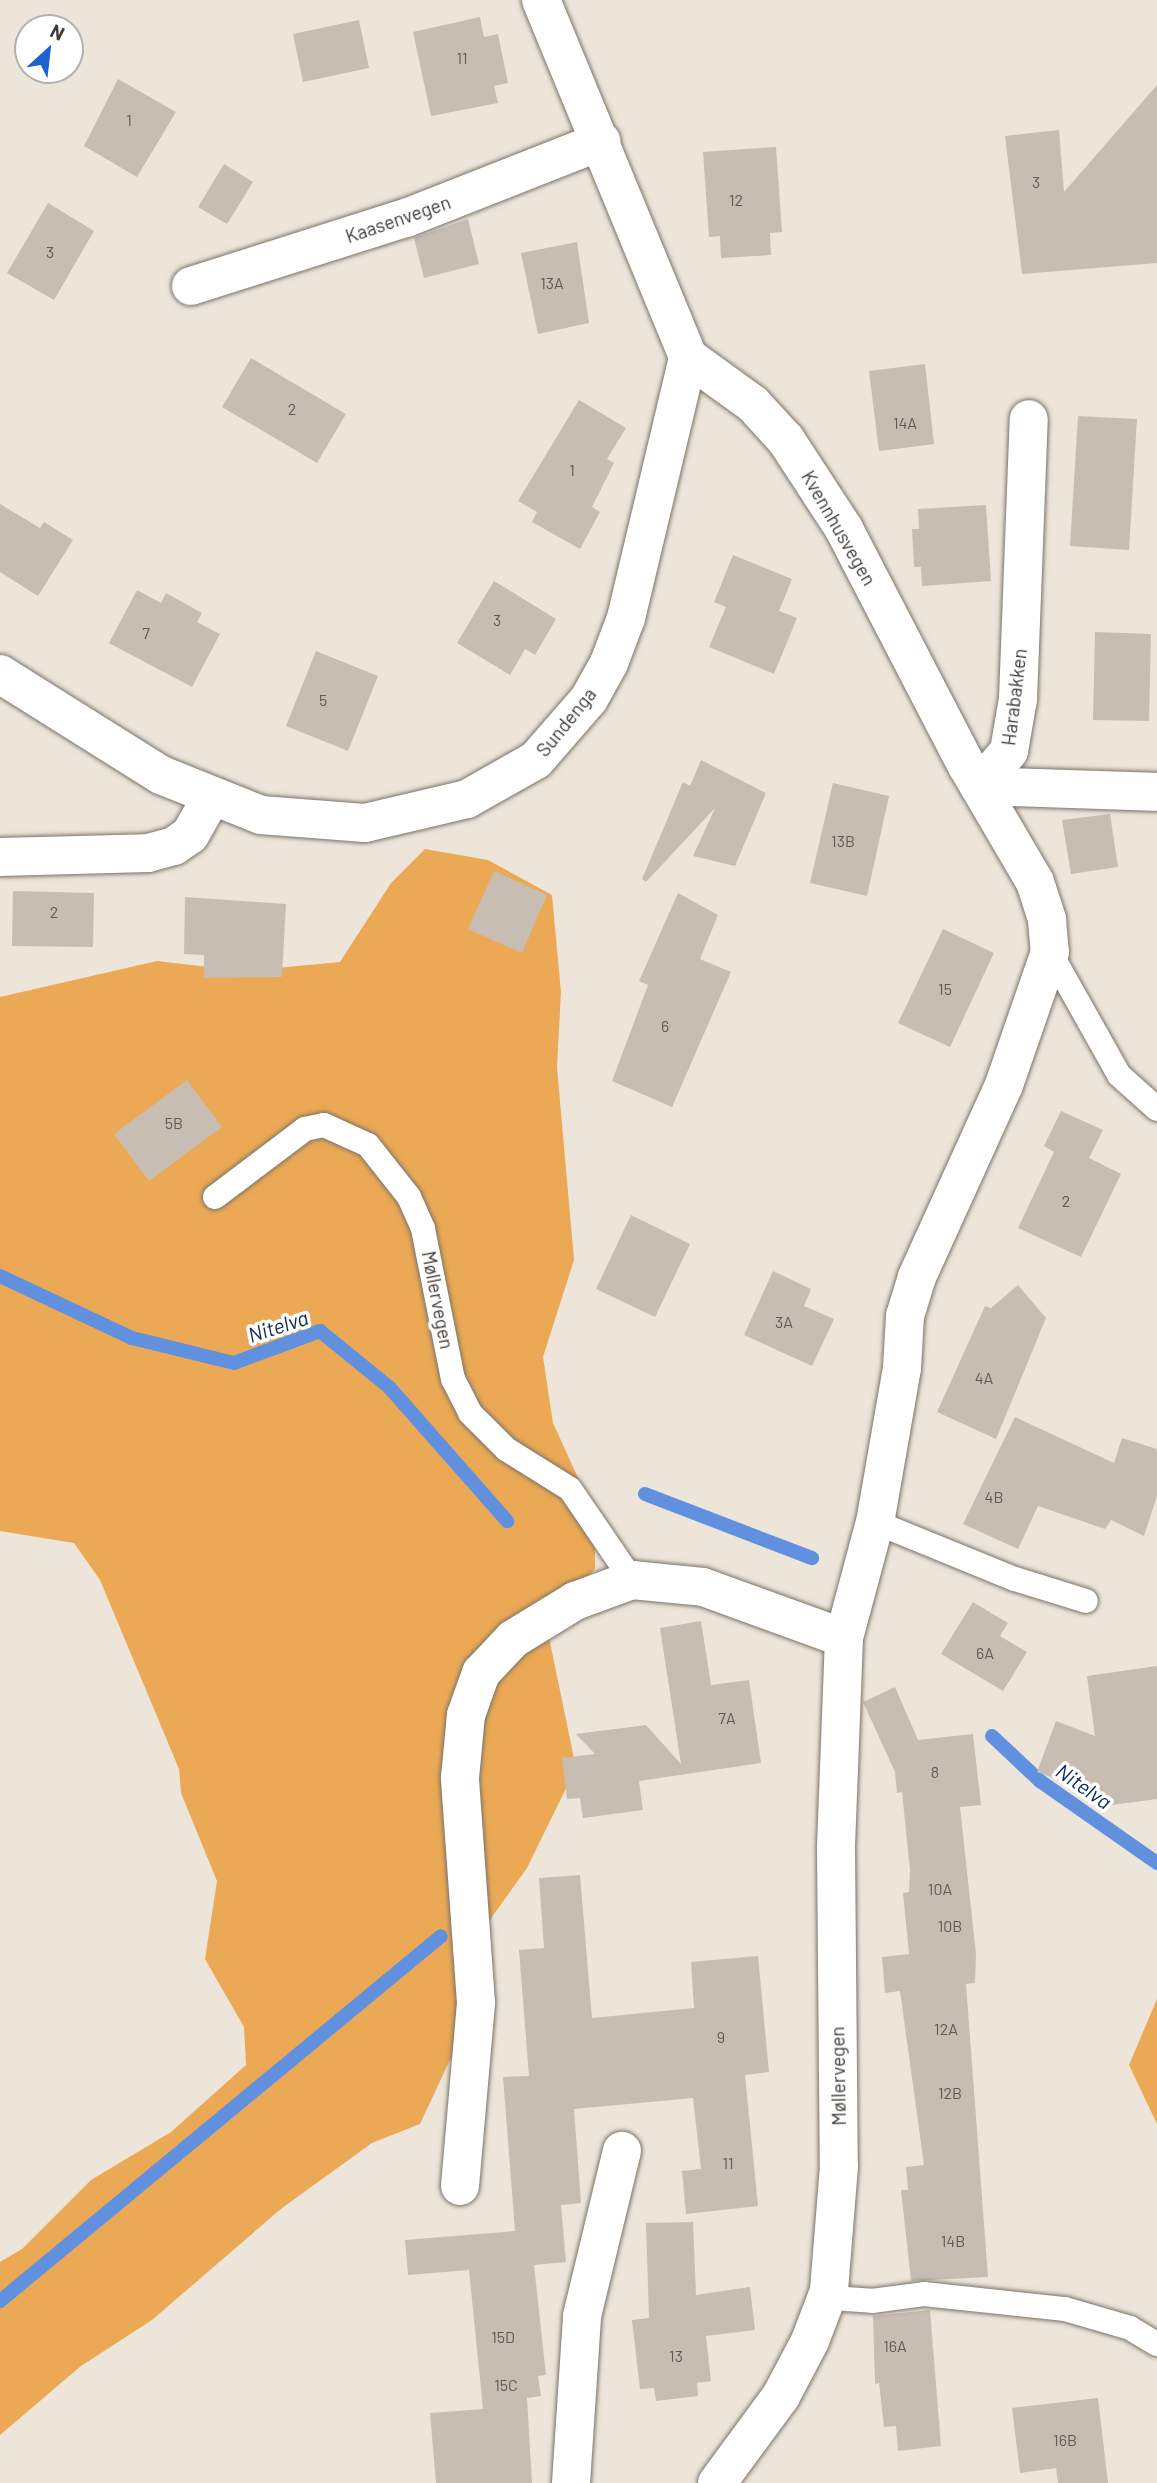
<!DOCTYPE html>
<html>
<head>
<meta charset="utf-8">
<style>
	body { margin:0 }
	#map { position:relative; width:1157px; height:2483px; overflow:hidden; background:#eee5da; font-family:Barlow,sans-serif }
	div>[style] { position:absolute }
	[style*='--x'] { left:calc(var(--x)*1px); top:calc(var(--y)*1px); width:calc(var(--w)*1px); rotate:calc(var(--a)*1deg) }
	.green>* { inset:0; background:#eba955 }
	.stream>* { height:14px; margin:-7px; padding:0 7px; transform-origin:7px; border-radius:7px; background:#6191de }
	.building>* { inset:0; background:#c7bdb3 }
	.roads { filter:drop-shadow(0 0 2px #7b7369) drop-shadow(0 0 2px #7b7369) }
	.lane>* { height:24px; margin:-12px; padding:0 12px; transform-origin:12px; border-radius:12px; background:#fff }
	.street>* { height:38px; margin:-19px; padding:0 19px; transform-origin:19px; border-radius:19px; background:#fff }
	span { translate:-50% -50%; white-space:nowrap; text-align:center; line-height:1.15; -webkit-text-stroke:7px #fff; paint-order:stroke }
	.number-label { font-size:16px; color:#605b55 }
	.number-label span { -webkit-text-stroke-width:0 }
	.street-label { font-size:19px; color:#3e3a36 }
	.water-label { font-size:21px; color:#0b2959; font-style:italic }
	.north { position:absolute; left:14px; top:14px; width:70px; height:70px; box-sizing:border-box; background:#fff; border:2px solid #b2b0af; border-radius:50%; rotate:27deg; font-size:19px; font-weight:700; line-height:28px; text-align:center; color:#3e3a36 }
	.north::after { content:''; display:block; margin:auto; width:24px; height:32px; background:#1d62ce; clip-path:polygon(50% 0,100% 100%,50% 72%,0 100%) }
</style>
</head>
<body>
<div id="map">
	<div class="green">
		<i style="clip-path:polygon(425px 849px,488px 860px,552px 895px,561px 992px,557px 1067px,574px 1260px,543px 1357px,553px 1423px,595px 1515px,595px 1569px,545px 1618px,576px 1768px,527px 1868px,474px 1942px,463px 2032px,420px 2124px,372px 2143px,282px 2208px,152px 2320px,81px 2366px,0 2435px,0 2262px,22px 2249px,91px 2180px,171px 2132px,246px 2065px,244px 2027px,205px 1959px,217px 1881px,181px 1793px,179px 1769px,100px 1580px,74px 1543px,0 1531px,0 997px,157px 961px,243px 971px,340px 962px,391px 883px)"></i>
		<i style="clip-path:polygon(1157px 1999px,1157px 2124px,1129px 2065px)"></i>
	</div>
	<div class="stream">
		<i style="--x:0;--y:1276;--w:146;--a:25.2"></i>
		<i style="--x:132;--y:1338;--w:105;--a:13.8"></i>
		<i style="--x:234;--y:1363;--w:92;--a:-20.4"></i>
		<i style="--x:320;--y:1331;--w:89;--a:39.1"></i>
		<i style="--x:389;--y:1387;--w:179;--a:48.6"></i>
		<i style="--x:645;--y:1494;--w:179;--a:21"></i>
		<i style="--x:992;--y:1736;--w:66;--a:43.2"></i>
		<i style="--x:1040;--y:1781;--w:143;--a:35"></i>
		<i style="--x:0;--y:2301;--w:572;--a:-39.61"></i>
	</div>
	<div class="building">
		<i style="clip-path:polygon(480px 17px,484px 37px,498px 34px,508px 83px,494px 86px,498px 103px,431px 116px,413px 32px)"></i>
		<i style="clip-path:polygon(359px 20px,369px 68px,303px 82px,293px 34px)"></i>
		<i style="clip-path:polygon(118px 79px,176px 112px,137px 177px,84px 146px)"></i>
		<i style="clip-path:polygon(1157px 85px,1157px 263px,1022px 274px,1005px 136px,1059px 130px,1064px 192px)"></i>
		<i style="clip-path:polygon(776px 147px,782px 232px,770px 233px,771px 255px,721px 258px,720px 236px,709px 237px,703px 152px)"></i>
		<i style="clip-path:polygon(224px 164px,253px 182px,227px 224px,198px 207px)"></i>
		<i style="clip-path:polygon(48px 203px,94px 231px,54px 300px,7px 273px)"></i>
		<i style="clip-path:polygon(468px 219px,479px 264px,424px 278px,414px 238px)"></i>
		<i style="clip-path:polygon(577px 242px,589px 323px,538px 334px,521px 253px)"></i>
		<i style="clip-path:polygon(251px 358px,346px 414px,317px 463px,222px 407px)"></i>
		<i style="clip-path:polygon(925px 364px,934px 444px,879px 451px,869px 371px)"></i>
		<i style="clip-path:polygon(579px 400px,626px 428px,607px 459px,614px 463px,592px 507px,600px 512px,580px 549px,532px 522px,537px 512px,518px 501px)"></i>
		<i style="clip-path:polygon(1078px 416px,1137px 419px,1129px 550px,1070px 546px)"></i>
		<i style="clip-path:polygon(0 504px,40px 528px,44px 522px,73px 540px,38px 596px,0 572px)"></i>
		<i style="clip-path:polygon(986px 505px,991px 581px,922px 586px,921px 567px,914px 567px,912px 529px,919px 529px,918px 509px)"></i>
		<i style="clip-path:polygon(733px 555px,792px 579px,779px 611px,797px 618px,774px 674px,709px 647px,726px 607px,714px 602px)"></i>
		<i style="clip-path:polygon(494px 581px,556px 619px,535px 655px,525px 649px,510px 675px,457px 643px)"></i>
		<i style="clip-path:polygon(137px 590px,161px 603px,166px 593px,202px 613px,197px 622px,220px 634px,192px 687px,109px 643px)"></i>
		<i style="clip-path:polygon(1095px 632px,1151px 634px,1149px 721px,1093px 720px)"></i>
		<i style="clip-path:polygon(316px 651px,378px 676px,348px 751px,286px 726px)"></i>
		<i style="clip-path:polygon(701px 760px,766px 793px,735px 866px,693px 856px,715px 808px,646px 882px,642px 879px,683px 782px,690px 786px)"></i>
		<i style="clip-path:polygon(833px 783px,889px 796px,867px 896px,810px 883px)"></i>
		<i style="clip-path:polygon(1110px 814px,1118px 867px,1071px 874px,1062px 820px)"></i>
		<i style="clip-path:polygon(494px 871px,547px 895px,522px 953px,468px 929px)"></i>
		<i style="clip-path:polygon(13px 891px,94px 893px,93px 947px,12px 946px)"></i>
		<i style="clip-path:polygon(678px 893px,718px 915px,700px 959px,731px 972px,672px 1107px,612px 1081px,648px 985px,639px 981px)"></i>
		<i style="clip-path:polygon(185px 897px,286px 904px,282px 977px,204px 978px,204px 955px,184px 954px)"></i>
		<i style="clip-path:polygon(943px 929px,994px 953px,950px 1047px,898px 1023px)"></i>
		<i style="clip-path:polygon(187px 1080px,222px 1127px,149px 1181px,114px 1134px)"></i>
		<i style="clip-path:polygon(1061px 1111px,1103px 1130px,1089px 1158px,1121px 1174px,1081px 1257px,1018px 1228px,1054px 1152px,1044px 1146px)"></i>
		<i style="clip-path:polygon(631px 1215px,690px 1244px,655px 1317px,596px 1289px)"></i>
		<i style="clip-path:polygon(773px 1271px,811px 1289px,804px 1306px,834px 1319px,812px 1366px,744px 1335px)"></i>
		<i style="clip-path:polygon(1018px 1285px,1046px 1318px,996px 1439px,937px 1412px,985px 1306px,991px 1308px)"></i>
		<i style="clip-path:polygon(1015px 1417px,1114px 1463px,1122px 1438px,1157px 1449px,1157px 1496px,1144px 1536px,1111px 1520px,1105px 1529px,1038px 1506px,1018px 1549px,963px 1524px)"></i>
		<i style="clip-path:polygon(973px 1602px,1008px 1623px,1000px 1636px,1027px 1652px,1003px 1691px,941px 1654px)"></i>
		<i style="clip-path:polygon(701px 1621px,711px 1685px,749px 1680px,761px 1763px,639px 1781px,643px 1810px,583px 1818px,580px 1798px,567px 1799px,562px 1758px,595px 1754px,576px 1734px,646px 1725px,681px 1764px,660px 1628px)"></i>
		<i style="clip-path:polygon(1157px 1666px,1157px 1799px,1105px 1806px,1104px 1797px,1037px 1772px,1056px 1721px,1095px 1736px,1087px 1676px)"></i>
		<i style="clip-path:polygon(895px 1687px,918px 1740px,973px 1734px,981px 1805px,960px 1807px,976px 1954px,975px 1983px,966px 1984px,988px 2277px,911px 2281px,901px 2190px,908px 2190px,906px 2167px,924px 2165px,900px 1991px,885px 1993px,882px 1957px,909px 1954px,903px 1893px,909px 1892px,910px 1870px,902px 1792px,897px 1793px,895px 1772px,863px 1702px)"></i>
		<i style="clip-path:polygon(580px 1875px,592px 2018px,694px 2008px,691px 1962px,758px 1956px,769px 2072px,745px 2075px,758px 2206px,686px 2214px,682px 2171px,701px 2169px,693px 2098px,574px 2109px,581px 2203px,561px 2205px,566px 2262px,534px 2265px,546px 2375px,538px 2376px,541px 2396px,527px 2398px,532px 2483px,436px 2483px,430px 2413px,483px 2409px,469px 2270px,408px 2275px,405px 2240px,515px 2231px,503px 2077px,529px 2076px,519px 1950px,544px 1948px,539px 1878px)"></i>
		<i style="clip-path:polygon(693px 2222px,696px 2295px,750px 2287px,755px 2330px,706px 2336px,711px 2381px,697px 2383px,698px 2396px,656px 2401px,654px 2388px,640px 2389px,632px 2320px,649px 2318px,646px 2223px)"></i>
		<i style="clip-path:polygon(930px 2310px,941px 2446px,898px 2451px,896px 2426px,884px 2427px,879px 2383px,875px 2384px,873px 2316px)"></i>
		<i style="clip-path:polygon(1098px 2398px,1108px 2483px,1058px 2483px,1056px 2468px,1020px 2473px,1012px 2408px)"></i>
	</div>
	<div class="roads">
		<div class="lane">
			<i style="--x:1050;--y:952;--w:141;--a:60.7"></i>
			<i style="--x:1119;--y:1075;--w:51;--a:41.8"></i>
			<i style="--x:215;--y:1197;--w:113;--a:-37.1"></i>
			<i style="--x:305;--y:1129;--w:19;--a:-12"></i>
			<i style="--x:324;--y:1125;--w:48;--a:24.4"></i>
			<i style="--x:368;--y:1145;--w:66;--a:51.7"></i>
			<i style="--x:409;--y:1197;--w:35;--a:66"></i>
			<i style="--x:423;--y:1229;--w:153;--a:78.7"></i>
			<i style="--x:453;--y:1379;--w:38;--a:63"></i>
			<i style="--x:470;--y:1413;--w:51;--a:45"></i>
			<i style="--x:506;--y:1449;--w:75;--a:32"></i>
			<i style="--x:570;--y:1489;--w:110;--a:55.7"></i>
			<i style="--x:875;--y:1522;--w:151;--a:22.2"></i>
			<i style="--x:1015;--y:1579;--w:74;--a:17.2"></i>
			<i style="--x:829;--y:2291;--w:19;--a:25"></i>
			<i style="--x:846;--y:2299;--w:26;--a:4"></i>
			<i style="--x:872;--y:2301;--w:52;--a:-7.7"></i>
			<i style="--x:924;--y:2294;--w:142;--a:6.1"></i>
			<i style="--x:1065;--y:2309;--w:68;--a:16.3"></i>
			<i style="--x:1130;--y:2328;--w:31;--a:31"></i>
		</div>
		<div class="street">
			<i style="--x:541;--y:0;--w:386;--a:67.6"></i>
			<i style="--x:688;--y:357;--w:80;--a:35.9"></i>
			<i style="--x:753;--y:404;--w:49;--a:47.5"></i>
			<i style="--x:786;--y:440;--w:106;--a:56.9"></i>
			<i style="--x:844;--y:529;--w:267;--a:62.6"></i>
			<i style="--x:967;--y:766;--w:134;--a:59.6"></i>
			<i style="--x:1035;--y:882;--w:40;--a:72"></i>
			<i style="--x:1047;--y:920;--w:32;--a:85"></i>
			<i style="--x:1050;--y:952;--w:141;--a:109.1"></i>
			<i style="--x:1004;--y:1085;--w:211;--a:114.4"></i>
			<i style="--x:917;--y:1277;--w:41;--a:107.1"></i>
			<i style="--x:905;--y:1316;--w:52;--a:93.3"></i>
			<i style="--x:902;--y:1368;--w:156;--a:99.9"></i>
			<i style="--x:875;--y:1522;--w:120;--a:105"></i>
			<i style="--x:844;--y:1638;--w:209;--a:92.2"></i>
			<i style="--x:836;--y:1847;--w:319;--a:89.5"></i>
			<i style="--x:839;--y:2166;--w:125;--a:94.6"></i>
			<i style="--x:829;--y:2291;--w:53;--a:110.8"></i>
			<i style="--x:810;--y:2341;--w:62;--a:117.8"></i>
			<i style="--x:781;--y:2396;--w:108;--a:126.3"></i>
			<i style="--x:191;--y:286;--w:225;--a:-17.6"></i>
			<i style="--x:406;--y:218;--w:210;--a:-21.5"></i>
			<i style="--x:0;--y:674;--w:190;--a:32.1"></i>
			<i style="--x:161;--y:775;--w:108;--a:21.8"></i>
			<i style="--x:261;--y:815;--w:104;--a:4.4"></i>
			<i style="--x:365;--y:823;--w:105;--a:-13.2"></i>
			<i style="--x:467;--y:799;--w:79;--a:-29.5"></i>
			<i style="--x:536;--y:760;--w:81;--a:-49"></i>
			<i style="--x:589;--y:699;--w:41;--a:-60.9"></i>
			<i style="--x:609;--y:663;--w:48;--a:-69.3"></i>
			<i style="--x:626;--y:618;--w:268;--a:-76.6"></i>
			<i style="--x:979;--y:786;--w:46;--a:-49.4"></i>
			<i style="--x:1009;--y:751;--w:53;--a:-80.2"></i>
			<i style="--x:1018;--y:699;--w:280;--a:-87.8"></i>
			<i style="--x:979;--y:786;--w:178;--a:1.9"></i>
			<i style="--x:0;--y:857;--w:148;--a:-1.5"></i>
			<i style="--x:148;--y:853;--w:27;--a:-15"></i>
			<i style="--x:174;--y:846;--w:19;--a:-35"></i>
			<i style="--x:190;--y:835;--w:43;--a:-60.4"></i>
			<i style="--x:460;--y:2186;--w:184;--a:-85"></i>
			<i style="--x:476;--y:2003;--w:226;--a:-94.1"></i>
			<i style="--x:460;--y:1778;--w:63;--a:-84.6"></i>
			<i style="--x:466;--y:1715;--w:45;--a:-70.3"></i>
			<i style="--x:481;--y:1673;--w:47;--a:-46.7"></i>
			<i style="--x:513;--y:1639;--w:73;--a:-31.5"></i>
			<i style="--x:575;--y:1601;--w:61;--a:-20.2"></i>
			<i style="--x:632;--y:1580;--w:71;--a:5.6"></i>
			<i style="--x:703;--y:1587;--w:150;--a:19.9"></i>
			<i style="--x:571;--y:2483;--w:167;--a:-86.2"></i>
			<i style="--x:582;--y:2316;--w:170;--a:-76.4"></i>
		</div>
	</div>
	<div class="number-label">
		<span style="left:462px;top:58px">11</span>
		<span style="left:129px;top:120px">1</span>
		<span style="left:1036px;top:182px">3</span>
		<span style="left:736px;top:200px">12</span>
		<span style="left:50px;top:252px">3</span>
		<span style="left:552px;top:283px">13A</span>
		<span style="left:292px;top:409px">2</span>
		<span style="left:905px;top:423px">14A</span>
		<span style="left:572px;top:470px">1</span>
		<span style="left:497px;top:620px">3</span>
		<span style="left:146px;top:633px">7</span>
		<span style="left:323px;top:700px">5</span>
		<span style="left:843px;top:841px">13B</span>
		<span style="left:54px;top:912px">2</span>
		<span style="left:945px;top:989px">15</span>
		<span style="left:665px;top:1026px">6</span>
		<span style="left:174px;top:1123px">5B</span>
		<span style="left:1066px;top:1201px">2</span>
		<span style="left:784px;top:1322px">3A</span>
		<span style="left:984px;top:1378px">4A</span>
		<span style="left:994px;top:1497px">4B</span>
		<span style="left:985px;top:1653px">6A</span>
		<span style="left:727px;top:1718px">7A</span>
		<span style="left:935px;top:1772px">8</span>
		<span style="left:940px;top:1889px">10A</span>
		<span style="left:950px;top:1926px">10B</span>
		<span style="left:946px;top:2029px">12A</span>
		<span style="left:721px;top:2037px">9</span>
		<span style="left:950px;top:2093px">12B</span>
		<span style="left:728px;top:2163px">11</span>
		<span style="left:953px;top:2241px">14B</span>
		<span style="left:503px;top:2337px">15D</span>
		<span style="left:895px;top:2346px">16A</span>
		<span style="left:676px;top:2356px">13</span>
		<span style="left:506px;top:2385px">15C</span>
		<span style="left:1065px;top:2440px">16B</span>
	</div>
	<div class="street-label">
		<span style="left:398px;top:219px;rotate:-19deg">Kaasenvegen</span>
		<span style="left:839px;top:528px;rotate:60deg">Kvennhusvegen</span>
		<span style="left:1014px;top:697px;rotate:-83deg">Harabakken</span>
		<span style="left:566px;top:722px;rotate:-51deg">Sundenga</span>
		<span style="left:438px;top:1300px;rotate:79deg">Møllervegen</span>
		<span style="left:838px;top:2076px;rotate:-91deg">Møllervegen</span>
	</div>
	<div class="water-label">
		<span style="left:278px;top:1326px;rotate:-18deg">Nitelva</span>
		<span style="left:1084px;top:1786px;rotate:35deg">Nitelva</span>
	</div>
	<div class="north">N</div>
</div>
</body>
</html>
